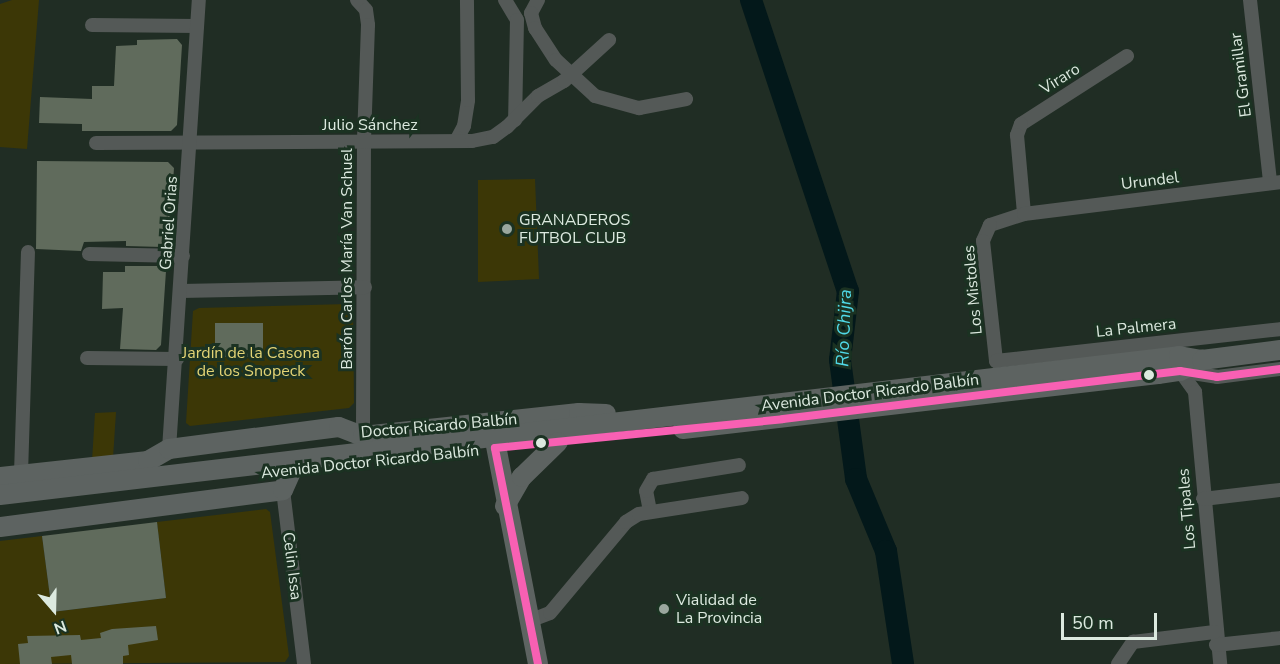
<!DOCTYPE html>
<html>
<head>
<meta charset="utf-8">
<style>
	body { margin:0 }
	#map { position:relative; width:1280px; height:664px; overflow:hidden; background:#202d24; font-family:"Nunito Sans",sans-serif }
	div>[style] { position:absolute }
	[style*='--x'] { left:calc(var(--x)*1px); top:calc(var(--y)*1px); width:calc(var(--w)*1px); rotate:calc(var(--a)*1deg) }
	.green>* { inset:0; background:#3c3706 }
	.river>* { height:22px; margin:-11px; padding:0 11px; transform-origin:11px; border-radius:11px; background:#03181a }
	.building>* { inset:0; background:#606b5c }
	.street>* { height:14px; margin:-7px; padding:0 7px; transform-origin:7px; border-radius:7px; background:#545957 }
	.secondary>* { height:20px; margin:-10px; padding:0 10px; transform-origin:10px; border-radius:10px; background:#5d6361 }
	.bus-1>* { height:8px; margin:-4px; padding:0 4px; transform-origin:4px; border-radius:4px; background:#f860b3 }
	.dots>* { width:16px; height:16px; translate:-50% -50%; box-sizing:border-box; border:3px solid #1b3222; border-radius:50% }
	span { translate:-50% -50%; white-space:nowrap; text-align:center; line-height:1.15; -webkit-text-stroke:6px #1b3222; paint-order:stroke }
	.street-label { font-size:16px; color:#dce9df }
	.poi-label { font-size:16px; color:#dce9df }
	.left { translate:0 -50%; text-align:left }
	.park-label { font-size:16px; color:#e3d475 }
	.water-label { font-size:18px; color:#50d9e7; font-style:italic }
	.north { position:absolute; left:24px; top:580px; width:60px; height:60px; -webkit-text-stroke:4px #1b3222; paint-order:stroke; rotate:160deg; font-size:16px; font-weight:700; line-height:24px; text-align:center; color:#dce9df }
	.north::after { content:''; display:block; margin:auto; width:21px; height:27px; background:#dce9df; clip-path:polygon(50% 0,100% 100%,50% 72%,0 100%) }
	.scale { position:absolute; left:1061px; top:613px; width:96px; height:27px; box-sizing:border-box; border:3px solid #dce9df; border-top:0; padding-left:8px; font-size:18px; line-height:21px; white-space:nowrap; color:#dce9df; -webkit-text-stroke:4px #1b3222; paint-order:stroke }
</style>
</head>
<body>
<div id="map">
	<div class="green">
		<i style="clip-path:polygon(12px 0,39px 0,27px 149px,0 147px,0 4px)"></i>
		<i style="clip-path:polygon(535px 179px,539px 279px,478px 282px,478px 180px)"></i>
		<i style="clip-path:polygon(348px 304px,353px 309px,354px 403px,349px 408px,190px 426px,186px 423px,193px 311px,199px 308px)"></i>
		<i style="clip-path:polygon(116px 412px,113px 458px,92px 461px,95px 413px)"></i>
		<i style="clip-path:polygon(266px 509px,270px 512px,289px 656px,285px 662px,0 664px,0 541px,42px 536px,52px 612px,166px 598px,157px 522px)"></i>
	</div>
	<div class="river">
		<i style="--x:751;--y:0;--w:307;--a:71.6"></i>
		<i style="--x:848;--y:291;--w:69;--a:96.6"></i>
		<i style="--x:840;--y:360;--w:120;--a:82.3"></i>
		<i style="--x:856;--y:479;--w:78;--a:67.4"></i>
		<i style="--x:886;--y:551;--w:114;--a:81.4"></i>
	</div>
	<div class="building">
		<i style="clip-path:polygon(177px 39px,182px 45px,177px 125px,171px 131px,82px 131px,82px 124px,39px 123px,40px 97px,92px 99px,92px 86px,114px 86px,116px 46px,137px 45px,137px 40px)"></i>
		<i style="clip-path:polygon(37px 161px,168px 162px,174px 168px,169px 241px,162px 247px,126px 246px,126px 241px,84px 242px,81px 251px,36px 249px)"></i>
		<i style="clip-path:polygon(125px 266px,161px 266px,166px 271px,161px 345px,156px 350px,120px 349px,123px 308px,102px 309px,103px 272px,125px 272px)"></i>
		<i style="clip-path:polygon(215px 323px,263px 323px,263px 357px,215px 357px)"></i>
		<i style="clip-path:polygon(157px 522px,166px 598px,52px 612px,42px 536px)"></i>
		<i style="clip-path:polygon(156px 626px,158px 640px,128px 645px,129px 655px,123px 656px,123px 664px,72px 664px,71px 655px,51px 657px,52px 664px,20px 664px,18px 644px,28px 643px,27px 636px,80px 635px,81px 640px,101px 638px,100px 633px,112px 629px)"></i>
	</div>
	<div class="street">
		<i style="--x:357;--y:0;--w:13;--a:48"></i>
		<i style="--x:366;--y:10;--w:15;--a:82"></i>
		<i style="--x:368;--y:25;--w:116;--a:92"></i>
		<i style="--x:364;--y:141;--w:295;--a:90.2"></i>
		<i style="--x:505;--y:0;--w:23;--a:59"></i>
		<i style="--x:517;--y:20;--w:100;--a:91.1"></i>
		<i style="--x:538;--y:0;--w:15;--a:118"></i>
		<i style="--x:531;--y:13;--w:16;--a:75"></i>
		<i style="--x:535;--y:28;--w:38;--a:57"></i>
		<i style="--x:556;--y:60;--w:53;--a:42.7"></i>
		<i style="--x:595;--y:96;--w:46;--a:15.3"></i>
		<i style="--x:639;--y:108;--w:48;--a:-10.8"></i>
		<i style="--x:1250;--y:0;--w:183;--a:83.7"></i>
		<i style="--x:92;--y:25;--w:105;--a:0.5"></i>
		<i style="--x:1127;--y:56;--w:126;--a:147.3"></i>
		<i style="--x:1021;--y:124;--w:12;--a:110"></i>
		<i style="--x:1017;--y:135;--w:79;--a:84.9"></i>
		<i style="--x:1024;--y:214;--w:36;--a:162"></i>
		<i style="--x:990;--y:225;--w:17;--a:114"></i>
		<i style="--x:983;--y:241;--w:121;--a:83.8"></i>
		<i style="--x:996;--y:361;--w:286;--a:-6.4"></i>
		<i style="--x:456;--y:141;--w:17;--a:-62"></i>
		<i style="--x:464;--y:126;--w:26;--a:-81"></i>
		<i style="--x:468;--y:100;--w:100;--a:-90.6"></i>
		<i style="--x:96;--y:143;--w:376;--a:-0.3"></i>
		<i style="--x:472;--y:141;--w:21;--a:-11"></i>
		<i style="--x:493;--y:137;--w:17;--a:-36"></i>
		<i style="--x:507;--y:127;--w:44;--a:-45"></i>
		<i style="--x:538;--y:96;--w:30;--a:-30"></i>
		<i style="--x:564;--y:81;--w:61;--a:-42.3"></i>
		<i style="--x:1024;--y:214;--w:258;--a:-7.1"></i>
		<i style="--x:89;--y:254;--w:94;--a:1.2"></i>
		<i style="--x:181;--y:291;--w:184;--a:-1.2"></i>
		<i style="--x:87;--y:358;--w:90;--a:0.6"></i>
		<i style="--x:1180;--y:364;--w:7;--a:90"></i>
		<i style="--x:1180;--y:371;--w:26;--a:54"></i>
		<i style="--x:1195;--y:392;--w:273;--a:84.7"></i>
		<i style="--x:1180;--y:371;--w:37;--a:9"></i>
		<i style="--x:1217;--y:377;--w:64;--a:-7.2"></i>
		<i style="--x:169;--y:449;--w:450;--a:-86.2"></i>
		<i style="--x:21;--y:474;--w:222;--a:-88.2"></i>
		<i style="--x:283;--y:490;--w:175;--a:83.1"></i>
		<i style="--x:1203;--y:499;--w:78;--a:-6.7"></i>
		<i style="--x:650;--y:511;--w:20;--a:-101"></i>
		<i style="--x:646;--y:491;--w:14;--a:-60"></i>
		<i style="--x:653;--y:479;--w:87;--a:-9.2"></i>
		<i style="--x:529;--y:621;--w:22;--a:-21"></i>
		<i style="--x:550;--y:613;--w:119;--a:-50.1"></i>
		<i style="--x:626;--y:522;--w:15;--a:-32"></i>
		<i style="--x:639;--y:514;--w:104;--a:-8.8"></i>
		<i style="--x:1216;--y:645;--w:64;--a:-6.2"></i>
		<i style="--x:1118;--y:664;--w:27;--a:-56"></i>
		<i style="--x:1133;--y:642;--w:82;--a:-7"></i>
	</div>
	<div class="secondary">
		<i style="--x:492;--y:425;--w:243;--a:79.1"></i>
		<i style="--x:683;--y:429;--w:478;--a:-6.6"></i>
		<i style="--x:1158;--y:374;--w:22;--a:-8"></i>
		<i style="--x:1180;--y:371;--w:25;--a:-27"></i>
		<i style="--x:0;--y:477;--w:149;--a:-6.2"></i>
		<i style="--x:148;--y:461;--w:24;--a:-30"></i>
		<i style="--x:169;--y:449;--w:171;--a:-7.4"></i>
		<i style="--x:339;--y:427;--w:26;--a:21"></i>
		<i style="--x:363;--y:436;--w:217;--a:-6.1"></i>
		<i style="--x:579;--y:413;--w:27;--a:2"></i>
		<i style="--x:0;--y:495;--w:1187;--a:-6.72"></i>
		<i style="--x:1179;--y:356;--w:23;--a:10"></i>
		<i style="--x:1202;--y:360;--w:79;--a:-7.3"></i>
		<i style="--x:505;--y:506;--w:34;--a:-60"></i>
		<i style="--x:522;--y:477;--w:50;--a:-44.2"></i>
		<i style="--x:0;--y:527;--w:285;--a:-7.4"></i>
		<i style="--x:283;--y:490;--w:22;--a:-66"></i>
	</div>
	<div class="bus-1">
		<i style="--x:538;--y:664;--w:220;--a:-101.3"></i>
		<i style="--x:495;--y:448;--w:289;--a:-5.7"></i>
		<i style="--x:783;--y:419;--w:400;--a:-6.9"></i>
		<i style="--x:1180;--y:371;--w:37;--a:9"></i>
		<i style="--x:1217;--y:377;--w:64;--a:-7.2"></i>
	</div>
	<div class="dots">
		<i style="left:507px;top:229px;background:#9aa79e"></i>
		<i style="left:1149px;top:375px;background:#dce9df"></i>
		<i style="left:541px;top:443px;background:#dce9df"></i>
		<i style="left:664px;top:609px;background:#9aa79e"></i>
	</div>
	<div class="street-label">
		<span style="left:1241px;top:75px;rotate:-97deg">El Gramillar</span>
		<span style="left:1060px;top:79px;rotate:-32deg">Viraro</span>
		<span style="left:370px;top:125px">Julio Sánchez</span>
		<span style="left:1150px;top:181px;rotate:-7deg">Urundel</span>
		<span style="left:169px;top:223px;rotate:-86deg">Gabriel Orias</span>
		<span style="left:347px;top:259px;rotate:-90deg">Barón Carlos María Van Schuel</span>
		<span style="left:973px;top:290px;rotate:-95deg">Los Mistoles</span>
		<span style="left:1136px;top:328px;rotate:-6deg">La Palmera</span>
		<span style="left:870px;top:393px;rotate:-7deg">Avenida Doctor Ricardo Balbín</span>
		<span style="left:439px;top:426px;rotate:-5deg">Doctor Ricardo Balbín</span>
		<span style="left:370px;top:462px;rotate:-6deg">Avenida Doctor Ricardo Balbín</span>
		<span style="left:1187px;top:509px;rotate:-95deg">Los Tipales</span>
		<span style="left:292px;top:566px;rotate:83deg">Celin Issa</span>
	</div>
	<div class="poi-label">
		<span class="left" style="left:519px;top:229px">GRANADEROS<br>FUTBOL CLUB</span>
		<span class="left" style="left:676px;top:609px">Vialidad de<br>La Provincia</span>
	</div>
	<div class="park-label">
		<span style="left:251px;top:362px">Jardín de la Casona<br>de los Snopeck</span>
	</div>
	<div class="water-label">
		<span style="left:844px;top:328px;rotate:-88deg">Río Chijra</span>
	</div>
	<div class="north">N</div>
	<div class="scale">50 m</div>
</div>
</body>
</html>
